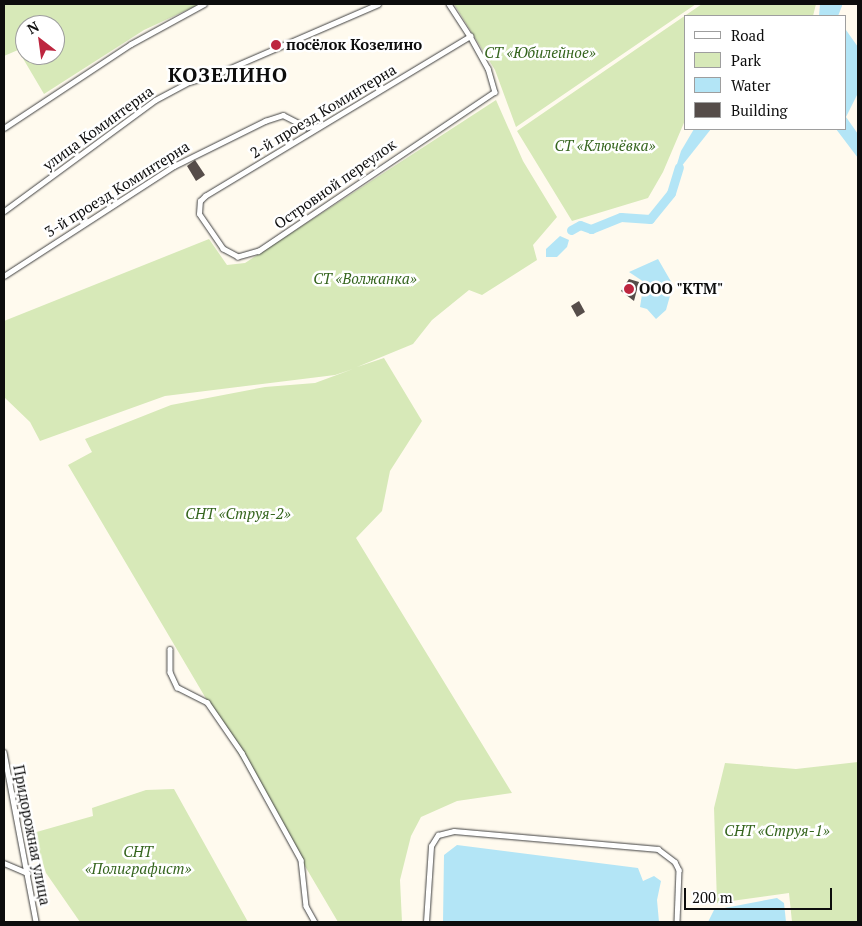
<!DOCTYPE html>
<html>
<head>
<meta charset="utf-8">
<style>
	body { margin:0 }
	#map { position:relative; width:862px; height:926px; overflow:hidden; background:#fffaee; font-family:"PT Serif",serif }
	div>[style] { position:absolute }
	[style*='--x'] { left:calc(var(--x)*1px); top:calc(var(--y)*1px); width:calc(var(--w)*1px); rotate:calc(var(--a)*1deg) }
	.green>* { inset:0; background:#d7e9b8 }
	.water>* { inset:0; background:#b3e5f6 }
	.river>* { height:9px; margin:-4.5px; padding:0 4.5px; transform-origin:4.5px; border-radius:4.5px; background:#b3e5f6 }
	.building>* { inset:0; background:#564d4a }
	.roads { filter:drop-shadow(0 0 1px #404040) drop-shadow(0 0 1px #404040) }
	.minor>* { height:4.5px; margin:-2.25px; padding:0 2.25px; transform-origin:2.25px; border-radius:2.25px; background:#fff }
	.tertiary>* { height:5px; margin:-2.5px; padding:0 2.5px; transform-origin:2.5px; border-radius:2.5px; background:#fff }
	.dots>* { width:14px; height:14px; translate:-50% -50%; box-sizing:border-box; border:2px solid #fff; border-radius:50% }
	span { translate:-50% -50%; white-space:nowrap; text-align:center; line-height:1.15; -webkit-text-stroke:5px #fff; paint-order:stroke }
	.poi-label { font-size:15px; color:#0d0d0d; font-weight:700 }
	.left { translate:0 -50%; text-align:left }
	.park-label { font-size:15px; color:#35651e; font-style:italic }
	.street-label { font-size:15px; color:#0d0d0d }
	.district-label { font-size:20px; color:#0d0d0d; font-weight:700; letter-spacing:1px }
	.frame { position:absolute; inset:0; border:5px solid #0d0d0d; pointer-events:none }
	.legend { position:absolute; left:684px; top:15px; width:162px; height:115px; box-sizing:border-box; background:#fff; border:1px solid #9e9e9e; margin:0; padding:6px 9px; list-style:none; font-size:15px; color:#0d0d0d }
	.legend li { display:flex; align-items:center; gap:10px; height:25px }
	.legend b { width:25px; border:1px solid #9e9e9e }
	.north { position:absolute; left:15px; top:15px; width:50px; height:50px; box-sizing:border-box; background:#fff; border:1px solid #9e9e9e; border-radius:50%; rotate:330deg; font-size:14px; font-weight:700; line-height:20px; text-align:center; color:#0d0d0d }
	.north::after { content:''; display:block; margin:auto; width:18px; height:22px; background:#bd263f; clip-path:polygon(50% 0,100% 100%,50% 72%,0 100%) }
	.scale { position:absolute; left:684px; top:888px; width:148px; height:22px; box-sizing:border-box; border:2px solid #0d0d0d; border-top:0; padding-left:6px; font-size:15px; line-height:18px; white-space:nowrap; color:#0d0d0d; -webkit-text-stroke:4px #fff; paint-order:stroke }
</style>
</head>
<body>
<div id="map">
	<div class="green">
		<i style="clip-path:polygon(evenodd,4px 4px,200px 4px,144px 30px,44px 94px,18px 50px,4px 56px,4px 4px,25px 25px,55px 25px,55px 55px,25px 55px,25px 25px)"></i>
		<i style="clip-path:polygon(454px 4px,696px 4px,516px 127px,495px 70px)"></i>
		<i style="clip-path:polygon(702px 4px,816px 4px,813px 16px,686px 16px,686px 118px,663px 172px,648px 198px,572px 221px,517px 131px)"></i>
		<i style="clip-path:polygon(496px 100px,523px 161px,557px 217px,533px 245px,537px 260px,482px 295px,469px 290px,432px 320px,413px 344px,357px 367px,384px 358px,422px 421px,390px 471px,382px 511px,356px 538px,512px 793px,457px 801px,421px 817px,411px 836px,400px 880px,402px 922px,338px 922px,68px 465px,92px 452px,85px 439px,171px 405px,265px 387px,315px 383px,353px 369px,335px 375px,165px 396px,40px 441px,30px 422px,4px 397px,4px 321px,209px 239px,227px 265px,245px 263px)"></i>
		<i style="clip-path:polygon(858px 762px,858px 922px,792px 922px,789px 893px,717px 903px,714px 808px,725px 763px,796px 769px)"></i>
		<i style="clip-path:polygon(174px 789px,248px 922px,80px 922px,46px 873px,33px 833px,93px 816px,92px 808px,146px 790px)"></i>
	</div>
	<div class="water">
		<i style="clip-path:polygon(820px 4px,842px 4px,842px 6px,838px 16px,819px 16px)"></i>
		<i style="clip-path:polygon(846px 30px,858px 47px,858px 93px,846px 117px,858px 134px,858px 158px,836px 129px,846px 129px)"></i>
		<i style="clip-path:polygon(694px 129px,711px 129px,673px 177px,681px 151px)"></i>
		<i style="clip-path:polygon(560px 236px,569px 240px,567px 247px,557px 257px,546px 257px,546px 249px)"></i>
		<i style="clip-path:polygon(658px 259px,673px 285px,666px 310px,656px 319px,647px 309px,640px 307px,644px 282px,629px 272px)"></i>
		<i style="clip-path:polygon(457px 845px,638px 868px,643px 881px,654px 876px,661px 881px,657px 900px,659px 922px,443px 922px,444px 855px)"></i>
		<i style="clip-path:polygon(777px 898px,784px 903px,786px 922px,708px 922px,714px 910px)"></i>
	</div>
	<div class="river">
		<i style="--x:571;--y:230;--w:10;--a:-29"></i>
		<i style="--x:580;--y:225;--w:12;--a:20"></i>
		<i style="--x:591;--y:229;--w:32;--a:-22"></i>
		<i style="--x:621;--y:217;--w:29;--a:4"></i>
		<i style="--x:650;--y:219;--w:33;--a:-51"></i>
		<i style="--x:671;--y:193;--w:27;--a:-73"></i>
	</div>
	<div class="building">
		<i style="clip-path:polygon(195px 160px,205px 175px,196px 181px,187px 166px)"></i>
		<i style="clip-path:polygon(629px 279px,639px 282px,634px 301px,621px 291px)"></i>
		<i style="clip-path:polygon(579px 301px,585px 312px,577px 317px,571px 306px)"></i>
	</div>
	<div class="roads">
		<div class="minor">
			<i style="--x:449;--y:4;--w:38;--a:57"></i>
			<i style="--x:470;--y:36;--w:37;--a:61"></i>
			<i style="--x:488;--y:68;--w:25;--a:74"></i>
			<i style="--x:495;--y:92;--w:285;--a:146"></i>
			<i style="--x:259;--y:251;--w:22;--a:164"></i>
			<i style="--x:238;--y:257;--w:17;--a:-152"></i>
			<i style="--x:223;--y:249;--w:42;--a:-124.4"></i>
			<i style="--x:199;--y:214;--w:13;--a:-86"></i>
			<i style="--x:200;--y:201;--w:7;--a:-45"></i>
			<i style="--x:205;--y:196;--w:310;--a:-31.1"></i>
			<i style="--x:4;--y:128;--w:152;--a:-33.5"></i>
			<i style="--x:131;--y:44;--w:83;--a:-28.7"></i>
			<i style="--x:4;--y:276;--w:202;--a:-32.9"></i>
			<i style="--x:174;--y:166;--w:102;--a:-26.3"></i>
			<i style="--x:265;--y:121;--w:19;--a:-18"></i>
			<i style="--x:283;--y:115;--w:27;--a:27"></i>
			<i style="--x:307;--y:127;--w:11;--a:-5"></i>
			<i style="--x:170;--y:649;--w:23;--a:90"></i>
			<i style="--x:170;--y:672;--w:17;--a:65"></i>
			<i style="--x:177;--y:687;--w:34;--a:27"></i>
			<i style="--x:207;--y:702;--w:62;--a:55.5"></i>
			<i style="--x:242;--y:753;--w:122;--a:61.1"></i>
			<i style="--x:301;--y:860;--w:46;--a:83.8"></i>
			<i style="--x:306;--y:906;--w:18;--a:61"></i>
			<i style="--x:4;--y:752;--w:173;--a:79.3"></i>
			<i style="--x:4;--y:863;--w:26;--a:23"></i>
			<i style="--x:426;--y:922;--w:76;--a:-86.2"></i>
			<i style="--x:431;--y:846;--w:13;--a:-58"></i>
			<i style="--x:438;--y:835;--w:16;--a:-14"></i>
			<i style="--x:454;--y:831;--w:205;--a:5"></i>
			<i style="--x:658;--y:849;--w:21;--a:37"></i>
			<i style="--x:675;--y:862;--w:9;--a:63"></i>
			<i style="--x:679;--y:870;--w:52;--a:92.2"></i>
		</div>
		<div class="tertiary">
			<i style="--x:4;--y:211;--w:187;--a:-36.3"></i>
			<i style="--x:155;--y:100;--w:38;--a:-28"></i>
			<i style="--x:189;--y:82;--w:34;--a:-17"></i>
			<i style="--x:221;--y:72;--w:171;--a:-23.4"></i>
		</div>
	</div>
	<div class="dots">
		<i style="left:276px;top:45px;background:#bd263f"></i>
		<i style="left:629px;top:289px;background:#bd263f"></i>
	</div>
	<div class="poi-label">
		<span class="left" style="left:286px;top:45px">посёлок Козелино</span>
		<span class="left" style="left:639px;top:289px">ООО "КТМ"</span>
	</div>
	<div class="park-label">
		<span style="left:540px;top:53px">СТ «Юбилейное»</span>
		<span style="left:605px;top:146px">СТ «Ключёвка»</span>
		<span style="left:365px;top:279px">СТ «Волжанка»</span>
		<span style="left:238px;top:514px">СНТ «Струя-2»</span>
		<span style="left:777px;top:831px">СНТ «Струя-1»</span>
		<span style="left:138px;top:860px">СНТ<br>«Полиграфист»</span>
	</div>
	<div class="street-label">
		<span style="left:323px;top:111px;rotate:-31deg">2-й проезд Коминтерна</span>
		<span style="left:98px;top:128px;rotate:-36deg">улица Коминтерна</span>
		<span style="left:335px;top:184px;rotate:-35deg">Островной переулок</span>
		<span style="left:117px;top:189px;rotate:-32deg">3-й проезд Коминтерна</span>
		<span style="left:32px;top:835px;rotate:79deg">Придорожная улица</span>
	</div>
	<div class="district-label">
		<span style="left:228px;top:74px">КОЗЕЛИНО</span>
	</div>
	<div class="frame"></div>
	<ul class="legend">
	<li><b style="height:6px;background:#fff"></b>Road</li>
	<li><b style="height:14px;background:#d7e9b8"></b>Park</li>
	<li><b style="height:14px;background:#b3e5f6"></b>Water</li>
	<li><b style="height:14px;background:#564d4a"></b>Building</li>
	</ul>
	<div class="north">N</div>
	<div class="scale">200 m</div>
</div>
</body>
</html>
